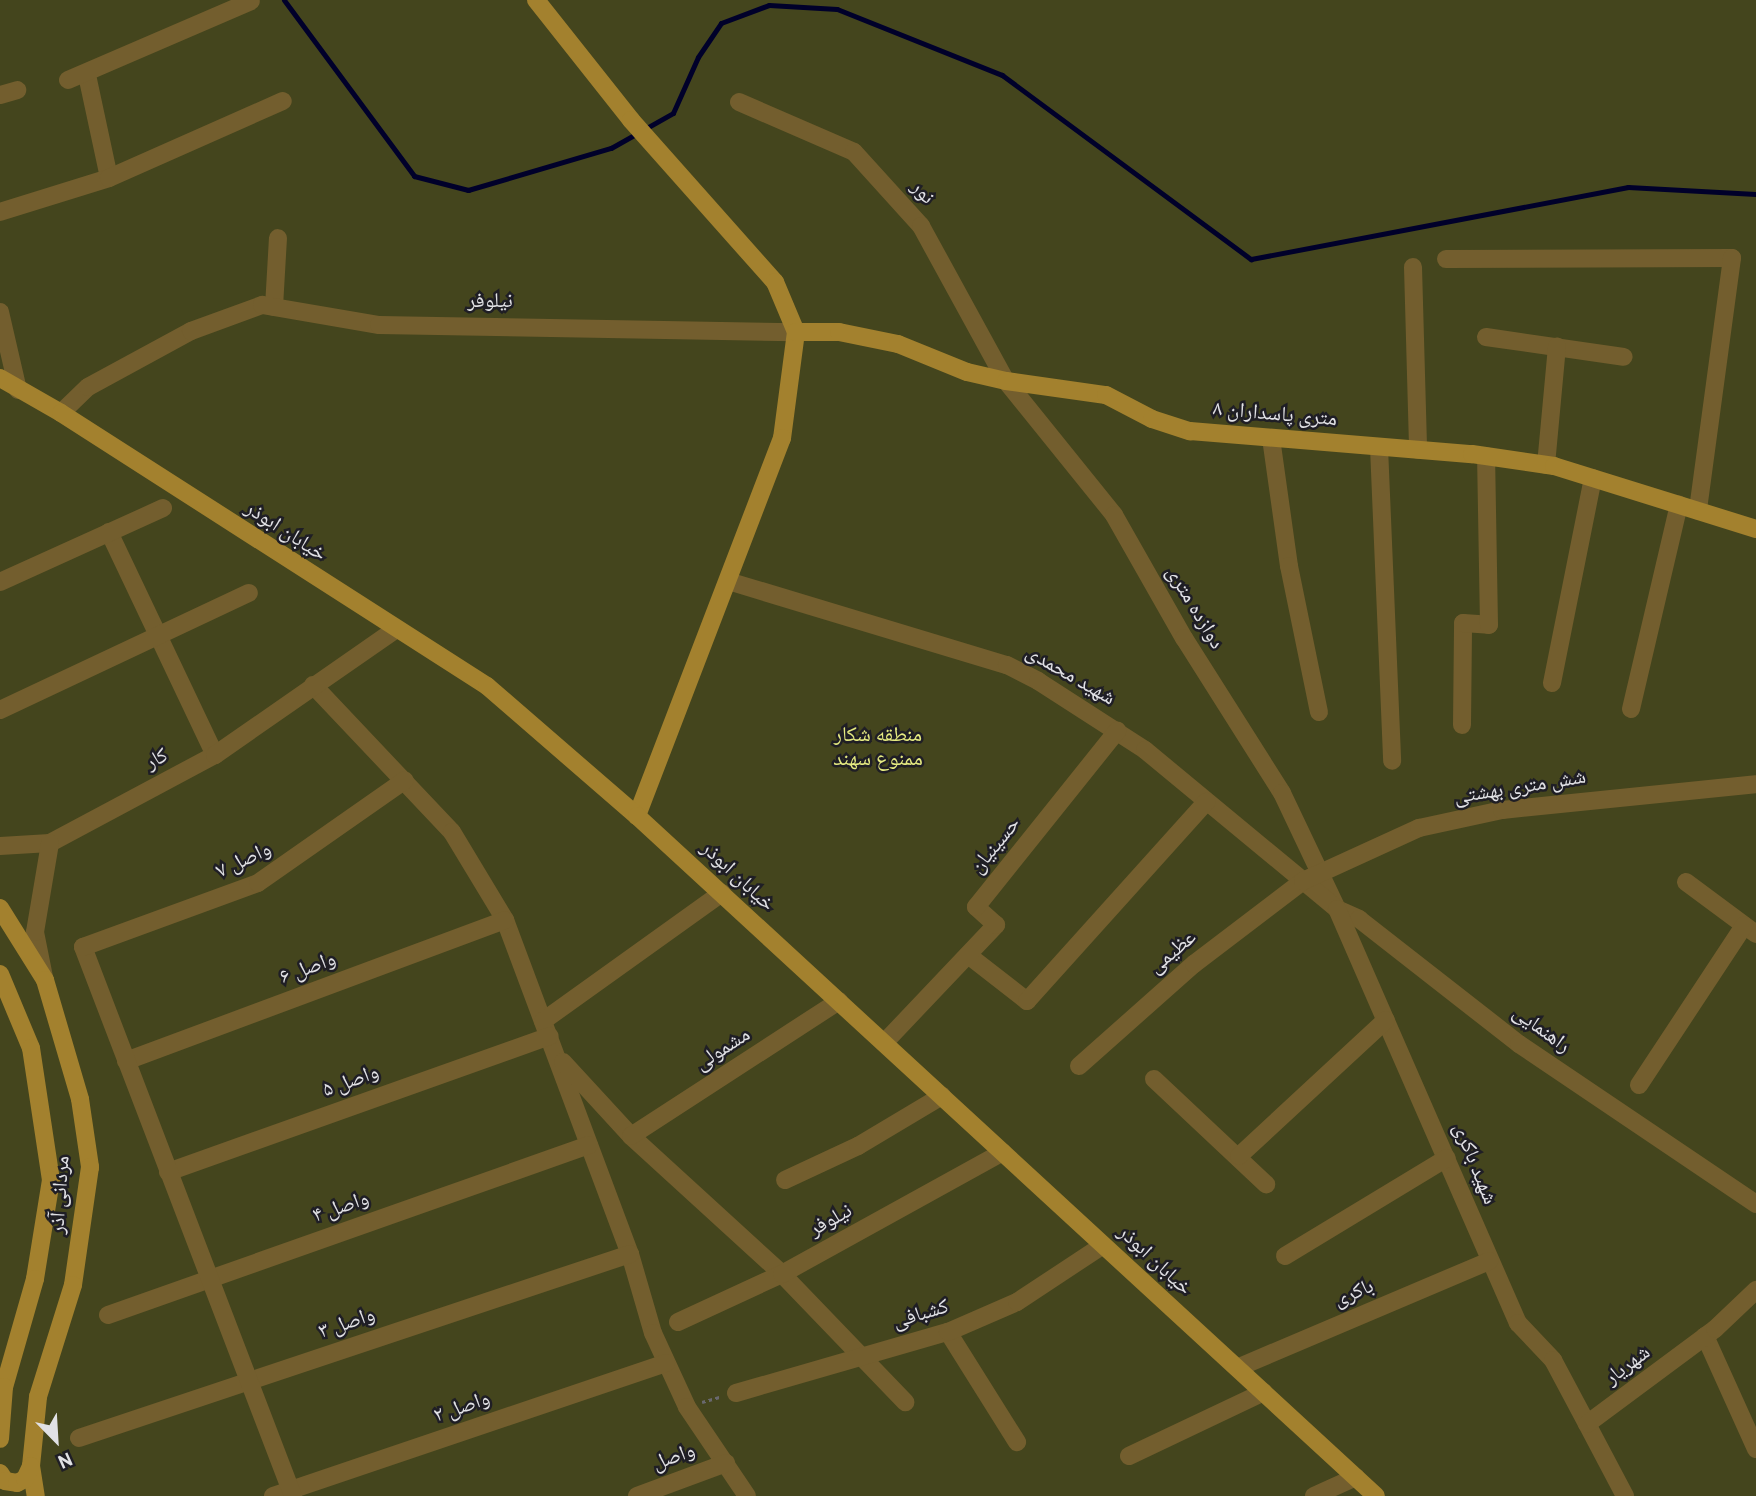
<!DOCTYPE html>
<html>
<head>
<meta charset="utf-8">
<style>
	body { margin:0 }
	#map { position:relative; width:1756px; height:1496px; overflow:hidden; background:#1f1e25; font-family:Overpass,"Noto Naskh Arabic",sans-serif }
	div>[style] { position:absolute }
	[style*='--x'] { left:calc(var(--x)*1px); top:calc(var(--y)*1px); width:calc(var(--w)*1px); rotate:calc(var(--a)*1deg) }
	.green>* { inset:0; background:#44451d }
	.stream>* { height:5px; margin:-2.5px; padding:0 2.5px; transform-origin:2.5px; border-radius:2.5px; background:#00002a }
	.path>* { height:2.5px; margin-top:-1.25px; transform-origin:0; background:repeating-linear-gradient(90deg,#69686e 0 3.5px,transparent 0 7px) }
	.street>* { height:18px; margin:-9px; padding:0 9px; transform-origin:9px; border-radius:9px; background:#735e2e }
	.secondary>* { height:18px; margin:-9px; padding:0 9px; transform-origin:9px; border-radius:9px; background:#a3812e }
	span { translate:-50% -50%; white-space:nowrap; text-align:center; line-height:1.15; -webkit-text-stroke:5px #1f1e25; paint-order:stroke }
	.street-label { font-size:21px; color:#e1e1e5 }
	.park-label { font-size:21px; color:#e5ea81 }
	.north { position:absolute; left:21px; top:1405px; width:70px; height:70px; -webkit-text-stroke:5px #1f1e25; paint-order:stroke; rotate:156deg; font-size:19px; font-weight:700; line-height:28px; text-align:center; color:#e1e1e5 }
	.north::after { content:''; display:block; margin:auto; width:24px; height:32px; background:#e1e1e5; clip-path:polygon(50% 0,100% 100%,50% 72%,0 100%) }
</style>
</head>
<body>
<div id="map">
	<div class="green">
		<i style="clip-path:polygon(0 0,1756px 0,1756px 1496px,0 1496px)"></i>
	</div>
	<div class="stream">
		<i style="--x:284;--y:0;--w:219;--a:53.5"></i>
		<i style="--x:414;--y:176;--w:56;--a:14.5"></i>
		<i style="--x:468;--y:190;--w:149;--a:-16.4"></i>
		<i style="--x:611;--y:148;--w:71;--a:-29.4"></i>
		<i style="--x:673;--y:113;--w:61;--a:-65.9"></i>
		<i style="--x:698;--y:57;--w:41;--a:-55.9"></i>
		<i style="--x:721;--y:23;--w:51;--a:-20.6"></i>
		<i style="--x:769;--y:5;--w:68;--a:3.4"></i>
		<i style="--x:837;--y:9;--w:178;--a:21.8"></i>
		<i style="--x:1002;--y:75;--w:310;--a:36.5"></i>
		<i style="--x:1251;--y:259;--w:384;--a:-10.8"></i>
		<i style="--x:1628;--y:187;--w:128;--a:3.1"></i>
	</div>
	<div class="path">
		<i style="--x:702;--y:1402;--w:19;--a:-16"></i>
	</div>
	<div class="street">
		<i style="--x:87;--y:75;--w:105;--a:77.9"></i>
		<i style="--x:68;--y:80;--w:199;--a:-23.3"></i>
		<i style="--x:0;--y:95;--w:18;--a:-16"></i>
		<i style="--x:739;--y:102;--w:125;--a:23.5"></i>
		<i style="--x:854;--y:152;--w:100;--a:47.8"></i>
		<i style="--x:921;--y:226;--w:177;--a:61.3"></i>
		<i style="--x:1006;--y:381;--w:172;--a:51.1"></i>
		<i style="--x:1114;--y:515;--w:142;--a:60.4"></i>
		<i style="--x:1184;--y:638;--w:183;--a:57.7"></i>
		<i style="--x:1282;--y:793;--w:128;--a:64.6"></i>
		<i style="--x:1337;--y:909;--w:24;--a:24"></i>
		<i style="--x:1359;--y:919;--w:203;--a:38"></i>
		<i style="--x:1519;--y:1044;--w:286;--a:34"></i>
		<i style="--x:0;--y:212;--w:114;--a:-17.3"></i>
		<i style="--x:109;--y:178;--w:190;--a:-23.9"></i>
		<i style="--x:1446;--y:259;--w:286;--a:-0.2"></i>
		<i style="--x:1732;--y:258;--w:255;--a:97.7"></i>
		<i style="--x:1413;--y:267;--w:183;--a:88.4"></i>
		<i style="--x:274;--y:307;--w:69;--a:-86.7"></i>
		<i style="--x:0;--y:312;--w:80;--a:77"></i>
		<i style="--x:1486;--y:337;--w:139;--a:8.2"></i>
		<i style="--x:61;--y:413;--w:37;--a:-44"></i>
		<i style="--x:88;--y:387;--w:117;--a:-28.5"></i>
		<i style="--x:191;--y:331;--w:76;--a:-20.1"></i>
		<i style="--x:262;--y:305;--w:119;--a:9.7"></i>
		<i style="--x:379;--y:325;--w:417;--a:1"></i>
		<i style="--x:1271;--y:438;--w:129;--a:82"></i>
		<i style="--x:1289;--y:566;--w:149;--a:78.4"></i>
		<i style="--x:1379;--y:447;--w:314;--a:87.6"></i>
		<i style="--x:1546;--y:465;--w:119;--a:-84.7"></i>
		<i style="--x:109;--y:532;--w:247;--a:64.6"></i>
		<i style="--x:728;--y:581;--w:291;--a:16.8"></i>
		<i style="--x:1007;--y:665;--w:35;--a:27"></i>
		<i style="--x:1038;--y:681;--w:127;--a:32.8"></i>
		<i style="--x:1145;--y:750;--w:249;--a:39.6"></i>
		<i style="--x:1337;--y:909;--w:452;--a:66.4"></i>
		<i style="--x:1518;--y:1323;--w:51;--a:46.6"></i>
		<i style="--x:1553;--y:1360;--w:72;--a:62"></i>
		<i style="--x:0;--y:582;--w:179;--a:-24.4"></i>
		<i style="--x:1552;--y:683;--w:209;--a:-78.7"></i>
		<i style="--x:313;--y:685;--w:202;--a:46.6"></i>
		<i style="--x:452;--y:832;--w:103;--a:58.9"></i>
		<i style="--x:505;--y:920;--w:357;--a:69.5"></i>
		<i style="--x:630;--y:1254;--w:82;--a:73.8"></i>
		<i style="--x:653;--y:1333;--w:81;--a:65.3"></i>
		<i style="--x:687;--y:1407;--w:107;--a:56"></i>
		<i style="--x:1631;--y:709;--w:210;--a:-76.8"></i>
		<i style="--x:0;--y:710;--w:275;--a:-25.2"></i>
		<i style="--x:1462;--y:725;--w:102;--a:-89.4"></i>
		<i style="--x:1463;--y:623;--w:26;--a:4"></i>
		<i style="--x:1489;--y:625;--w:169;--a:-91"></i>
		<i style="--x:0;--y:846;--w:50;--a:-3.4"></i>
		<i style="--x:50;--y:843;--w:187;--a:-28.1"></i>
		<i style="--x:215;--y:755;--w:219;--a:-34.8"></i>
		<i style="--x:1686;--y:882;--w:87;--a:36.6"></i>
		<i style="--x:968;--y:955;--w:75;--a:37.9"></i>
		<i style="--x:1027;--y:1001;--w:268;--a:-48"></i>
		<i style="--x:44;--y:977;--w:46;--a:-101.3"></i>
		<i style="--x:35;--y:932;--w:90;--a:-80.4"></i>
		<i style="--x:543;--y:1021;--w:220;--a:-35.6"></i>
		<i style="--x:884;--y:1043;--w:163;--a:-46.5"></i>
		<i style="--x:996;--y:925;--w:27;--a:-138"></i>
		<i style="--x:976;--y:907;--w:226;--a:-51.3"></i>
		<i style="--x:126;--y:1061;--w:404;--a:-20.4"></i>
		<i style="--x:563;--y:1062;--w:100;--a:47.4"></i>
		<i style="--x:631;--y:1136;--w:205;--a:42.4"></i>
		<i style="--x:782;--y:1274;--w:178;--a:46.1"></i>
		<i style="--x:1079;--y:1066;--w:154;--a:-41.6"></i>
		<i style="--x:1194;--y:964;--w:137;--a:-37.3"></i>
		<i style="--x:1303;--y:881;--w:128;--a:-24.6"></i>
		<i style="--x:1419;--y:828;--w:85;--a:-12.2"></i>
		<i style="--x:1502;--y:810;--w:255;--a:-5.8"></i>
		<i style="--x:1154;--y:1079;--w:154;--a:43.2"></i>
		<i style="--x:1639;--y:1085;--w:191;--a:-56.6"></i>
		<i style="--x:631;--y:1136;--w:248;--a:-33"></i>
		<i style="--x:1239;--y:1156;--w:200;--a:-42.8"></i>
		<i style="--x:168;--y:1172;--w:405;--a:-19.6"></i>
		<i style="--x:785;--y:1180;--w:81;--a:-25"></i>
		<i style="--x:858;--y:1146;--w:98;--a:-30.8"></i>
		<i style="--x:1285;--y:1256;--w:189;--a:-31.2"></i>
		<i style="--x:108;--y:1315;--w:510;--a:-19.46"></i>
		<i style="--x:678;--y:1322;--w:115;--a:-24.8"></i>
		<i style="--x:782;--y:1274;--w:252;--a:-28.9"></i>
		<i style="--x:948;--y:1332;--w:130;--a:57.9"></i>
		<i style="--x:1705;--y:1336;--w:124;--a:65.7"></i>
		<i style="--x:1237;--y:1368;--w:274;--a:-23"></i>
		<i style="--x:736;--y:1393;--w:221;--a:-16.1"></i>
		<i style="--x:948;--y:1332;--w:75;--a:-23.5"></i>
		<i style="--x:1017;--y:1302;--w:103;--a:-33.5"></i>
		<i style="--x:79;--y:1438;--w:581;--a:-18.47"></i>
		<i style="--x:1129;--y:1456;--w:149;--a:-25.4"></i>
		<i style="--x:273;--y:1496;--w:415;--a:-18.7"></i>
		<i style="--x:293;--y:1496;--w:588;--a:-110.93"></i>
		<i style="--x:83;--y:947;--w:186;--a:-20.1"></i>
		<i style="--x:258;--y:883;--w:179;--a:-35"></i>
		<i style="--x:637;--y:1496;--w:95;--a:-20.3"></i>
		<i style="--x:1314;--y:1496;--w:46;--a:-24.3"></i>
		<i style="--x:1625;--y:1496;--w:81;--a:-117.8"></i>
		<i style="--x:1587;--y:1424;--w:159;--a:-36.6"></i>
		<i style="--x:1715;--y:1329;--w:57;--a:-43.6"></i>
	</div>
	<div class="secondary">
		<i style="--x:536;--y:0;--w:153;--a:51.6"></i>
		<i style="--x:631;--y:120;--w:217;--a:48.4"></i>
		<i style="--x:775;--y:282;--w:54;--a:67.2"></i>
		<i style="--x:796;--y:332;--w:107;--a:97.5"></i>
		<i style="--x:782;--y:438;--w:405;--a:111"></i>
		<i style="--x:796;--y:332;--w:43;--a:0"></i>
		<i style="--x:839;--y:332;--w:60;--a:11.5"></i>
		<i style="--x:898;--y:344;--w:74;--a:22.1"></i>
		<i style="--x:967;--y:372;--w:40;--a:13"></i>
		<i style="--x:1006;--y:381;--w:101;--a:8"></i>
		<i style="--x:1106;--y:395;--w:52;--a:27.6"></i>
		<i style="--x:1152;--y:419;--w:40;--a:18"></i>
		<i style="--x:1190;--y:431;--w:283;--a:4.7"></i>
		<i style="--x:1472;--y:454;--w:83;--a:8.3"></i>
		<i style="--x:1554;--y:466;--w:212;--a:17.3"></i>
		<i style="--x:0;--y:378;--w:70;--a:29.8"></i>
		<i style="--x:61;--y:413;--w:506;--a:32.65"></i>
		<i style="--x:487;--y:686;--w:198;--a:40.9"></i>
		<i style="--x:637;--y:816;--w:1004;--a:42.62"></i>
		<i style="--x:0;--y:908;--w:85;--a:58"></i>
		<i style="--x:45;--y:980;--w:124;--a:73.6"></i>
		<i style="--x:80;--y:1099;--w:69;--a:81.6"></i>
		<i style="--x:90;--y:1167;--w:119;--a:98.2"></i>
		<i style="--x:73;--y:1285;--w:117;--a:107.4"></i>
		<i style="--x:38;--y:1397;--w:69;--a:95.8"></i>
		<i style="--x:31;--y:1466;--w:30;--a:81"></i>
		<i style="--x:0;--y:974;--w:80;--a:67.3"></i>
		<i style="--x:31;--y:1048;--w:134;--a:81.4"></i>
		<i style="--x:51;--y:1180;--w:100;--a:99.2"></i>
		<i style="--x:35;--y:1279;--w:112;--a:106"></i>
		<i style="--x:4;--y:1387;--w:52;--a:94.4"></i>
		<i style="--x:0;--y:1473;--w:9;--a:58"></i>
		<i style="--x:5;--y:1481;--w:12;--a:9"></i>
		<i style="--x:17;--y:1483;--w:9;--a:-27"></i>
		<i style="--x:25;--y:1479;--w:14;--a:-65"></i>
	</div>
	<div class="street-label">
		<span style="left:922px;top:193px;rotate:48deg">نور</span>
		<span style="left:490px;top:302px">نیلوفر</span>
		<span style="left:1275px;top:415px;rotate:5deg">۸ متری پاسداران</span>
		<span style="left:285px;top:532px;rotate:33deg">خیابان ابوذر</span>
		<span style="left:1194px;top:608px;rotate:59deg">دوازده متری</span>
		<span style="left:1070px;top:676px;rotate:30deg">شهید محمدی</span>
		<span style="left:157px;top:760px;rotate:-28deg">کار</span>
		<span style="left:1520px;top:788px;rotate:-9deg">شش متری بهشتی</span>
		<span style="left:996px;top:846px;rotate:-51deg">حسینیان</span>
		<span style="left:244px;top:861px;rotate:-25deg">واصل ۷</span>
		<span style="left:737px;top:877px;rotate:43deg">خیابان ابوذر</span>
		<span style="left:1173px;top:953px;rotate:-40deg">عظیمی</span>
		<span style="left:308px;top:969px;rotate:-20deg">واصل ۶</span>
		<span style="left:1541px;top:1030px;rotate:36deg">راهنمایی</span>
		<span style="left:723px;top:1050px;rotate:-33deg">مشمولی</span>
		<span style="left:351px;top:1082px;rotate:-20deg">واصل ۵</span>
		<span style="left:1474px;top:1164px;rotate:68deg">شهید باکری</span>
		<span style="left:61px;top:1195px;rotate:-86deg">مردانی آذر</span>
		<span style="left:341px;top:1208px;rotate:-19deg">واصل ۴</span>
		<span style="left:831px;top:1221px;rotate:-29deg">نیلوفر</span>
		<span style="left:1154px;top:1261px;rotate:43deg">خیابان ابوذر</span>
		<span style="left:1354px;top:1294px;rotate:-23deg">باکری</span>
		<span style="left:921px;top:1315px;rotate:-17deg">کشبافی</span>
		<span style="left:347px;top:1324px;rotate:-19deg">واصل ۳</span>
		<span style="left:1628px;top:1366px;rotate:-37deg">شهریار</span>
		<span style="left:462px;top:1408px;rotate:-19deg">واصل ۲</span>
		<span style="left:674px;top:1458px;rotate:-20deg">واصل</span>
	</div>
	<div class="park-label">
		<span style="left:878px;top:748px">منطقه شکار<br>ممنوع سهند</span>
	</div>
	<div class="north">N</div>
</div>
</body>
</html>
